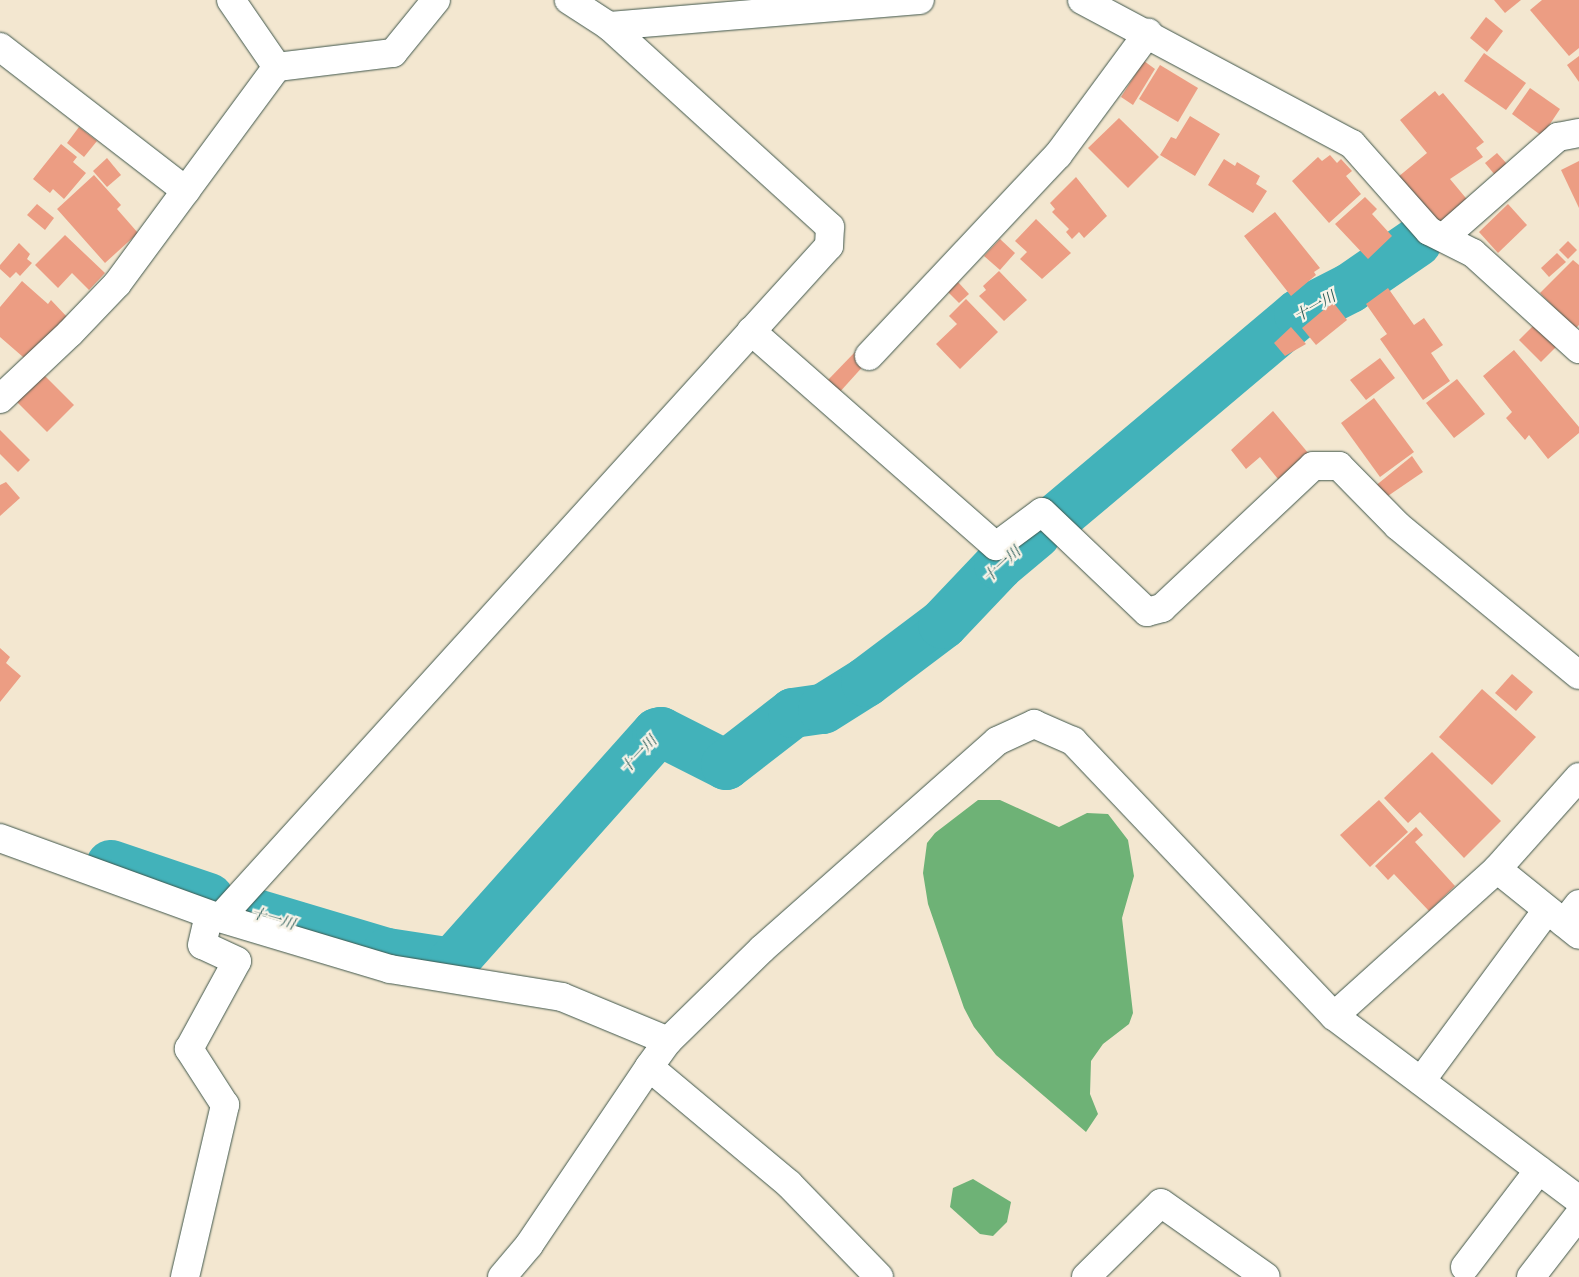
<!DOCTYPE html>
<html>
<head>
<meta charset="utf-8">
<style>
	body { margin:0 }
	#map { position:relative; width:1579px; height:1277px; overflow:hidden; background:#f3e7d0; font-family:Alegreya,"Noto Serif JP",serif }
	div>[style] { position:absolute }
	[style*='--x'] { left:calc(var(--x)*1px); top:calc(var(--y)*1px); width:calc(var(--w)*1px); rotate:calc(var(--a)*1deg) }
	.forest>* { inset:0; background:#6eb276 }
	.river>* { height:50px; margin:-25px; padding:0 25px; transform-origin:25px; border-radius:25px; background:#42b2ba }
	.building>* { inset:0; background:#ec9d83 }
	.roads { filter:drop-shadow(0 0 1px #3f564b) drop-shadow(0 0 1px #3f564b) }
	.minor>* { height:28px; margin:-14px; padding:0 14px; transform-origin:14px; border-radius:14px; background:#fff }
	span { translate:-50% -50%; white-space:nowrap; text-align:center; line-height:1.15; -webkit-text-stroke:4.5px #f7f3e8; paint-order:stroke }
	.water-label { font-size:15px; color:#285a56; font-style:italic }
</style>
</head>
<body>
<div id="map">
	<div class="forest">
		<i style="clip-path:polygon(978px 800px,1000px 800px,1059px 827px,1087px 813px,1108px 814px,1128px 840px,1134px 876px,1122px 918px,1133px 1013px,1129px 1024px,1103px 1044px,1091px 1061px,1090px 1094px,1098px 1114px,1086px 1132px,996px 1055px,974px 1027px,964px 1008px,928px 904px,923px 873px,927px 843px,935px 833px)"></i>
		<i style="clip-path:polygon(973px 1179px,1011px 1202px,1007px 1222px,993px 1236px,980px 1234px,950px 1207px,953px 1188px)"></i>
	</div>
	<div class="river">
		<i style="--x:1059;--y:516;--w:314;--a:-40.1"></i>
		<i style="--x:1299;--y:314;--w:57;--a:-27"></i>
		<i style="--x:1350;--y:288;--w:81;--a:-34.5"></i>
		<i style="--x:111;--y:865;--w:103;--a:18.6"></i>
		<i style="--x:243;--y:910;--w:150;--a:16.6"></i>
		<i style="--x:387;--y:953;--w:66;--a:8.7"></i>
		<i style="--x:452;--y:963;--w:308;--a:-48.3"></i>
		<i style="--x:657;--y:733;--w:4;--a:-14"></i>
		<i style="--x:661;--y:732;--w:73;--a:26.9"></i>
		<i style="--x:726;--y:765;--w:85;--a:-37.8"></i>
		<i style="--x:793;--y:713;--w:30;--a:-8"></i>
		<i style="--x:823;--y:709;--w:51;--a:-32.1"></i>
		<i style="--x:866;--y:682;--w:96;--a:-37"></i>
		<i style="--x:943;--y:624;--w:81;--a:-46.5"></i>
		<i style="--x:999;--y:565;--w:48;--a:-40"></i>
	</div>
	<div class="building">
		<i style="clip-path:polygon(1494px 0,1521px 0,1505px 13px)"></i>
		<i style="clip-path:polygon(1542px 0,1579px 0,1579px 48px,1569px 56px,1530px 10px)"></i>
		<i style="clip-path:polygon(1486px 17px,1503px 31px,1487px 52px,1470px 38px)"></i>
		<i style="clip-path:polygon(1484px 53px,1526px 83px,1506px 110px,1464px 81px)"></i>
		<i style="clip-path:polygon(1579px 56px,1579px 82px,1567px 65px)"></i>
		<i style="clip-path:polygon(1144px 61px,1155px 69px,1133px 105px,1121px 97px)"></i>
		<i style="clip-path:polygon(1160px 65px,1198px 88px,1178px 122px,1139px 99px)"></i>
		<i style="clip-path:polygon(1530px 88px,1560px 109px,1542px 136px,1512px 114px)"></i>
		<i style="clip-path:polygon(1435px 91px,1439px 96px,1443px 93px,1484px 142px,1476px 148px,1483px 157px,1450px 179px,1470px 203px,1440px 228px,1398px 177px,1427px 153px,1400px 120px)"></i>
		<i style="clip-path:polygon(1190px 116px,1220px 134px,1195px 176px,1160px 155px,1171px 137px,1176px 139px)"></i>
		<i style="clip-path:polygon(1119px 118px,1159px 157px,1128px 188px,1088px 148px)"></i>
		<i style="clip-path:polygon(79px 127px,97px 141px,84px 157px,67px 143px)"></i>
		<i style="clip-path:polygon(61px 144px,77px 157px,73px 162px,86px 173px,64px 199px,53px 189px,50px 193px,33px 179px)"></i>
		<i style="clip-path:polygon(1497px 153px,1508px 165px,1495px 175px,1485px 163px)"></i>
		<i style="clip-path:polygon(1330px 155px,1337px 163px,1341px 159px,1352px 171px,1346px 176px,1361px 194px,1329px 223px,1292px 181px,1318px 157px,1322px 161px)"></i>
		<i style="clip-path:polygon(107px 158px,121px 175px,107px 187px,93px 171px)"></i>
		<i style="clip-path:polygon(1224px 159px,1235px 166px,1237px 162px,1260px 176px,1256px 184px,1267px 191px,1253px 213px,1208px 185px)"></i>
		<i style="clip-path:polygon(1579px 161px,1579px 208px,1561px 170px)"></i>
		<i style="clip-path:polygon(94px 175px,121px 205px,117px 209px,138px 233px,105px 263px,57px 209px)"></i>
		<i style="clip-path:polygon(1076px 177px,1107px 216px,1084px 238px,1079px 232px,1072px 239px,1066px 232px,1069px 229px,1052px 212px,1055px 209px,1050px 203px)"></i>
		<i style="clip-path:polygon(1365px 197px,1377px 209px,1372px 214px,1392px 236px,1368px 259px,1335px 224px)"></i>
		<i style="clip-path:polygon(37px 204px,54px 218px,45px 230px,27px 215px)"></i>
		<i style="clip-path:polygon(1508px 204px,1527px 225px,1498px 253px,1479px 232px)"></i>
		<i style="clip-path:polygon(1275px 212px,1320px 268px,1314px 272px,1316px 275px,1291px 296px,1244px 236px)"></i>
		<i style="clip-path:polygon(1036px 219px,1071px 253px,1042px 279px,1020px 259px,1027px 252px,1015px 241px)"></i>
		<i style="clip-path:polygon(65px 235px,105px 273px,89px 290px,72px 273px,58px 288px,35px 265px)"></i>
		<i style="clip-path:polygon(1000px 239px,1015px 253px,1000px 270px,984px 256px)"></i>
		<i style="clip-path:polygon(1568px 241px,1577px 250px,1568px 259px,1559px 250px)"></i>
		<i style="clip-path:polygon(19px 243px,30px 254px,27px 259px,32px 263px,20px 276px,16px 272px,10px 278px,0 269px,0 265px)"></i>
		<i style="clip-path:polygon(1557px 253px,1566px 262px,1549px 277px,1541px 268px)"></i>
		<i style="clip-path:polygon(1573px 260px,1579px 265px,1579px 325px,1575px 329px,1540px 293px)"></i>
		<i style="clip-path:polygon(999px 271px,1027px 300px,1004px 321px,979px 296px,986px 290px,983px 286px)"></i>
		<i style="clip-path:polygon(22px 281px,48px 304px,51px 300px,68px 318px,30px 363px,0 337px,0 307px)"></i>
		<i style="clip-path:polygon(958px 282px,969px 294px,959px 303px,948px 292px)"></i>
		<i style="clip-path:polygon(1388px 288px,1414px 325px,1424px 318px,1443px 345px,1431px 353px,1450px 381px,1423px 400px,1380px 339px,1387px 334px,1366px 304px)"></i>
		<i style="clip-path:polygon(966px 299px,998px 332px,960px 369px,936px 344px,957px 324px,949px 316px)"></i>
		<i style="clip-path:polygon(1333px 302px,1347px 320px,1316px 345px,1302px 328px)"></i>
		<i style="clip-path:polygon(1536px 323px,1558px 345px,1541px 362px,1519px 340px)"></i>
		<i style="clip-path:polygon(1291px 327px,1306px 344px,1285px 356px,1274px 343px)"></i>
		<i style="clip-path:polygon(1514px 350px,1579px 427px,1579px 433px,1548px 459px,1529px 435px,1525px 440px,1506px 418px,1512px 412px,1483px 376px)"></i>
		<i style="clip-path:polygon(855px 352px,866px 363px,838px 394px,826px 382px)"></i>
		<i style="clip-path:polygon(1380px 358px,1395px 378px,1366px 400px,1350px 380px)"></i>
		<i style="clip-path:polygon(44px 375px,74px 405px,47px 432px,17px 402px)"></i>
		<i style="clip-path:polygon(1457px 379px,1485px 414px,1454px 438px,1426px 403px)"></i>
		<i style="clip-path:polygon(1374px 398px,1414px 452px,1380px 477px,1341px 423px)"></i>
		<i style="clip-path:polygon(1273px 411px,1309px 454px,1278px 479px,1260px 457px,1246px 469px,1231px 450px)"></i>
		<i style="clip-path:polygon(0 430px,30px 460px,18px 472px,0 454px)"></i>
		<i style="clip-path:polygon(1412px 456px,1423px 472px,1382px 500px,1374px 487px)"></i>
		<i style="clip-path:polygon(6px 482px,20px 498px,0 516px,0 485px)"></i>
		<i style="clip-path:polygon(0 648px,10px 657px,6px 663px,21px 676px,0 702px)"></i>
		<i style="clip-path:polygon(1512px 674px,1533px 692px,1516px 711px,1495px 693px)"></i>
		<i style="clip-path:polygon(1482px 689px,1536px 737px,1492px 785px,1439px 737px)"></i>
		<i style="clip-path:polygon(1432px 752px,1501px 821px,1464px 858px,1420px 812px,1408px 823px,1384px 798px)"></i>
		<i style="clip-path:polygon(1379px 800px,1408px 832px,1370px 867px,1340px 835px)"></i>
		<i style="clip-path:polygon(1416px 827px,1423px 835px,1415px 842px,1455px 886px,1429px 911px,1394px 874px,1388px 880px,1375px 866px)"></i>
	</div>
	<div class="roads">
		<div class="minor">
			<i style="--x:1082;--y:0;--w:306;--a:28.1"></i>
			<i style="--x:1352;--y:144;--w:116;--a:48.5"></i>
			<i style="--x:1429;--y:231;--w:49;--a:26.6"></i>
			<i style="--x:1473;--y:253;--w:143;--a:42.2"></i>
			<i style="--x:609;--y:26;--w:312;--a:-4.8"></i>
			<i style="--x:0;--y:47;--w:235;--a:37.7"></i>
			<i style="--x:277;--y:67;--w:117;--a:-6.9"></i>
			<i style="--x:393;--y:53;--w:68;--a:-50.9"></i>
			<i style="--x:1444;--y:237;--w:152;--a:-41.3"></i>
			<i style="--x:1558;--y:137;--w:21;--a:-11"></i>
			<i style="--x:751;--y:331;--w:326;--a:41.3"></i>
			<i style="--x:996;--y:546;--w:57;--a:-36.5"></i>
			<i style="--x:1042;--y:512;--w:145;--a:43.6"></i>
			<i style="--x:1147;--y:612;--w:16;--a:-15"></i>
			<i style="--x:1162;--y:608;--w:207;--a:-43.2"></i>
			<i style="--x:1313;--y:466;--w:26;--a:0"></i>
			<i style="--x:1339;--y:466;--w:84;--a:45.5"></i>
			<i style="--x:1398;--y:526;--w:234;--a:39.5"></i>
			<i style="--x:869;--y:356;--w:276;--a:-46.8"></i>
			<i style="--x:1058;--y:155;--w:152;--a:-53.6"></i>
			<i style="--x:0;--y:399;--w:96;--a:-43.3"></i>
			<i style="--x:70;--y:333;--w:68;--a:-46.2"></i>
			<i style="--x:117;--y:284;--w:270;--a:-53.6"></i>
			<i style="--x:277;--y:67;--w:81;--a:-124.5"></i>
			<i style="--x:0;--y:838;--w:234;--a:20"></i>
			<i style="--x:220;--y:918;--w:177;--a:16.7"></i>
			<i style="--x:390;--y:969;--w:174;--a:9.2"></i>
			<i style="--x:562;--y:997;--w:115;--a:22.5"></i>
			<i style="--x:1497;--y:869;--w:105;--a:38.8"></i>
			<i style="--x:220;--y:918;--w:907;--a:-47.82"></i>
			<i style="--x:829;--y:246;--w:19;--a:-87"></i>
			<i style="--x:830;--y:227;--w:299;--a:-137.7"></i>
			<i style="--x:609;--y:26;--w:48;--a:-147"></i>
			<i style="--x:1564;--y:923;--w:24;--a:-52"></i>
			<i style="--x:1334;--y:1016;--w:306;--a:36.9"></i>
			<i style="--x:1421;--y:1081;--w:212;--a:-53.6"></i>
			<i style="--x:1465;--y:1267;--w:122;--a:-52.7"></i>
			<i style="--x:185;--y:1277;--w:177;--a:-76.9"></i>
			<i style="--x:225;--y:1105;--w:67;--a:-122.7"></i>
			<i style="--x:189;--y:1049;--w:100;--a:-61.4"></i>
			<i style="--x:237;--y:961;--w:38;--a:-155"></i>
			<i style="--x:202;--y:945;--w:31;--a:-77"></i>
			<i style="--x:502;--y:1277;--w:42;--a:-49.8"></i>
			<i style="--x:529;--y:1245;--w:215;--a:-56"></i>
			<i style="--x:879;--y:1277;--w:129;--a:-134.1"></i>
			<i style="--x:789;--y:1184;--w:182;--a:-140.1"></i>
			<i style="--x:649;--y:1067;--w:32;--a:-54"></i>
			<i style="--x:668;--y:1041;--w:132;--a:-44.4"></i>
			<i style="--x:762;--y:949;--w:314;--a:-41.5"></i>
			<i style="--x:997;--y:741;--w:41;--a:-24.7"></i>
			<i style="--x:1034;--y:724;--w:43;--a:23.6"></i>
			<i style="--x:1073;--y:741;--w:379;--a:46.5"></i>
			<i style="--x:1334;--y:1016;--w:219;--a:-42"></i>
			<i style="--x:1497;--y:869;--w:123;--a:-48.3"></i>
			<i style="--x:1086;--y:1277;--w:105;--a:-44.6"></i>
			<i style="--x:1161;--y:1203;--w:128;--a:35.2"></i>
			<i style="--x:1531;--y:1277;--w:78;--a:-52.3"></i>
		</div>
	</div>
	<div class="water-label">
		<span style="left:1315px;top:307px;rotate:-30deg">十一川</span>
		<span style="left:1002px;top:565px;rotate:-43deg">十一川</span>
		<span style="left:639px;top:755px;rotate:-47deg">十一川</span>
		<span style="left:273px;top:919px;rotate:16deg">十一川</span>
	</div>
</div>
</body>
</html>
